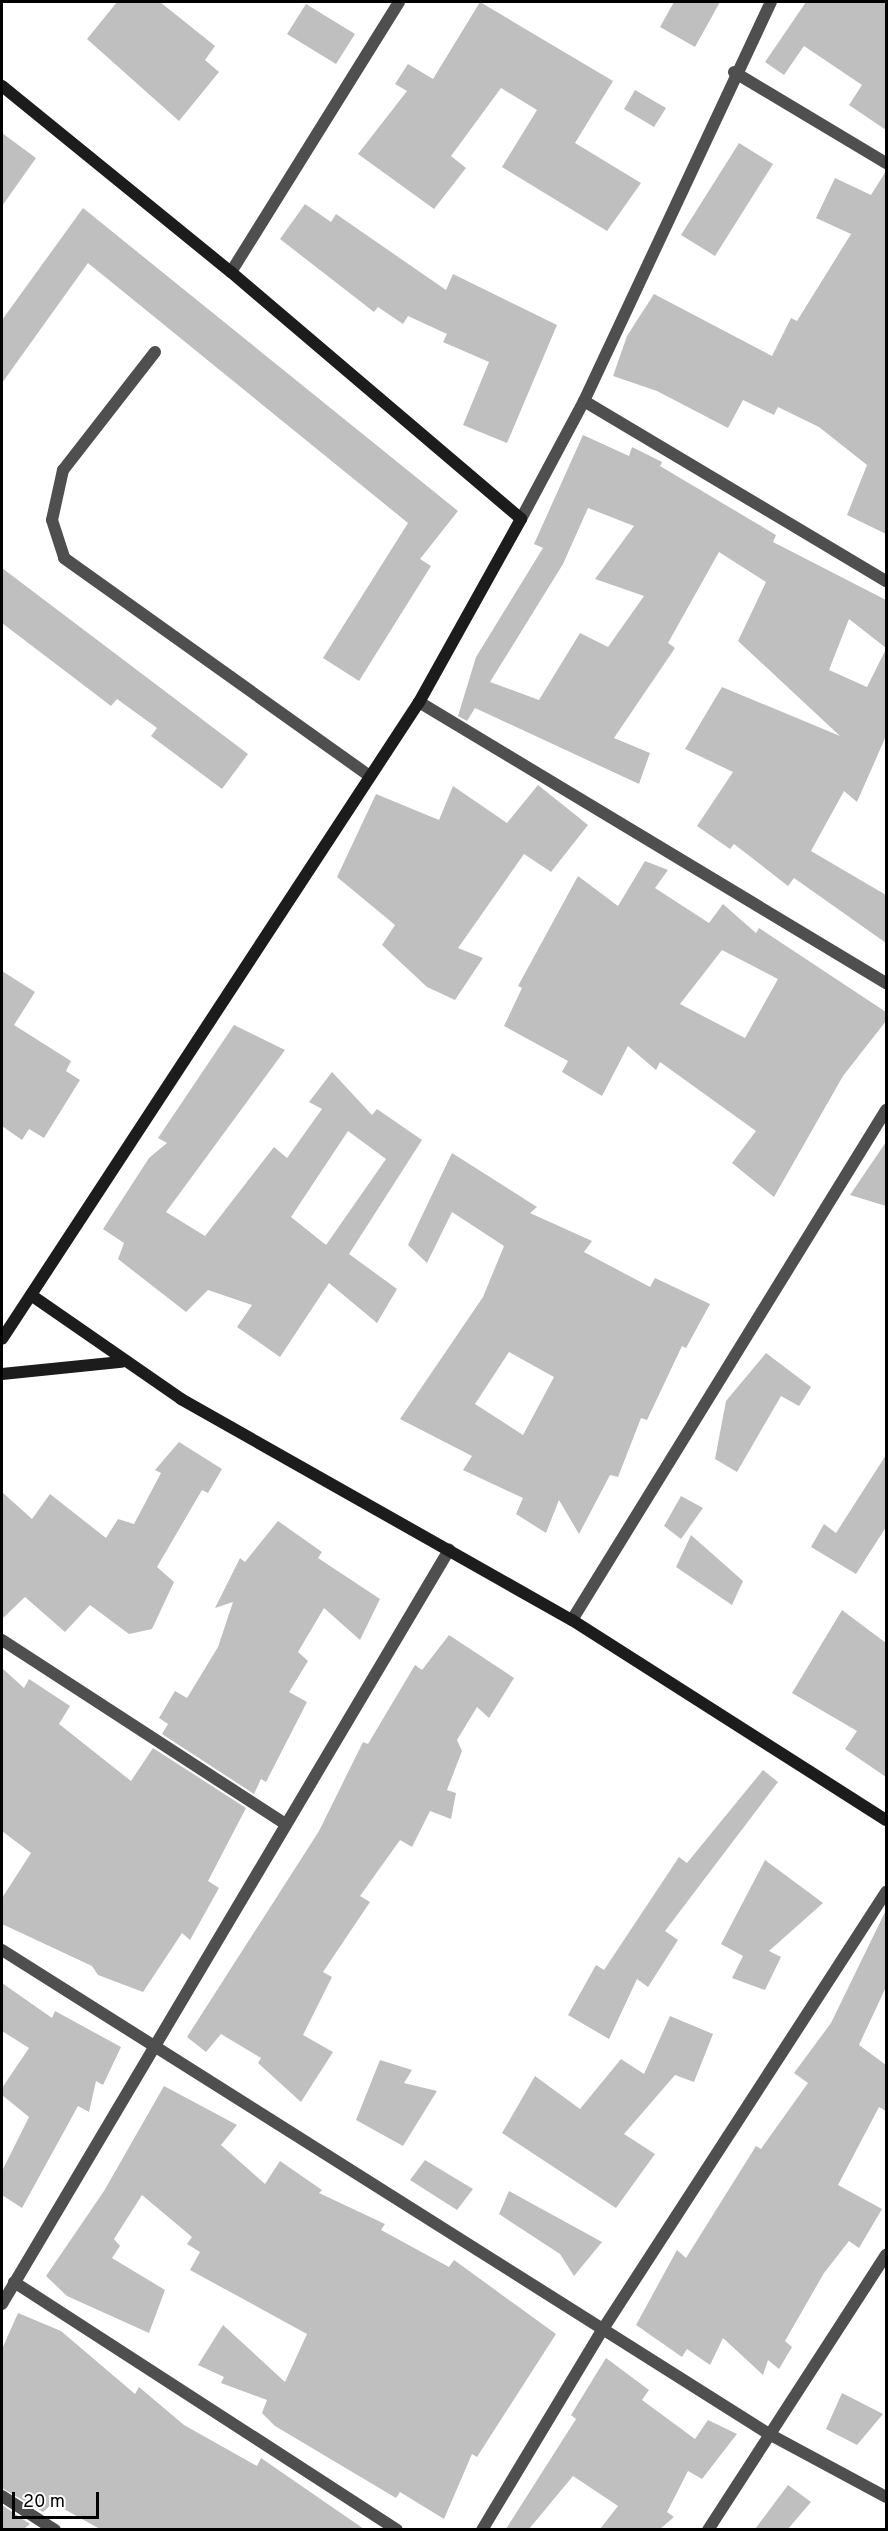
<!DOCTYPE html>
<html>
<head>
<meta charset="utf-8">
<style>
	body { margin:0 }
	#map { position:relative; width:888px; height:2531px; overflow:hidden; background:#fff; font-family:Overpass,sans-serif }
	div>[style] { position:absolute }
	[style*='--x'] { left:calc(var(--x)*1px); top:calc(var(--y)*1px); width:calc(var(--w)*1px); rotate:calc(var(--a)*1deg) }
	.building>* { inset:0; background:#bfbfbf }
	.street>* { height:12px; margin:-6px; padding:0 6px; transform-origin:6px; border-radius:6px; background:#4f4f4f }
	.secondary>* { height:12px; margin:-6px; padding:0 6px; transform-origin:6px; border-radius:6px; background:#1c1c1c }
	span { translate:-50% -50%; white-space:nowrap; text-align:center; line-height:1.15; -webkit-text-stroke:4.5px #fff; paint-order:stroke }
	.frame { position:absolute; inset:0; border:3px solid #000; pointer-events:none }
	.scale { position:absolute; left:12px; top:2492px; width:87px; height:27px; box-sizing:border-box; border:3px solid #000; border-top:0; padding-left:8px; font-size:18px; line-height:21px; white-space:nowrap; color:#000; -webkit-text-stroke:4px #fff; paint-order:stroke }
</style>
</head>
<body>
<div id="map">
	<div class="building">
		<i style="clip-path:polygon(117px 2px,160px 2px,215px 46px,205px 60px,219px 72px,179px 121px,87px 39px)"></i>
		<i style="clip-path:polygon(480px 2px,613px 81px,575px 143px,641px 183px,607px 231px,502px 167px,537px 110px,501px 88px,451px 156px,466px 168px,434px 209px,358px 154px,407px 91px,395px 84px,408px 64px,433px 79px)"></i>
		<i style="clip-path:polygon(674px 2px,720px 2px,695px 47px,660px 27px)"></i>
		<i style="clip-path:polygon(806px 2px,886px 2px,886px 130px,849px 105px,862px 85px,804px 46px,784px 75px,765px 62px)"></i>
		<i style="clip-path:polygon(306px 4px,355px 34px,336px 64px,287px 34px)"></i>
		<i style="clip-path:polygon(635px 90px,666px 108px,654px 127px,624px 109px)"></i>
		<i style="clip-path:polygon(2px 133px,36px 158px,2px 206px)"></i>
		<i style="clip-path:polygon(739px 143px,773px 164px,715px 256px,681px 235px)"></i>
		<i style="clip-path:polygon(886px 171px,886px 534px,847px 515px,867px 465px,819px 427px,778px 407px,774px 415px,743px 400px,728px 428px,657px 391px,613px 376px,627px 336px,654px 294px,772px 356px,791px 318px,797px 321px,851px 234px,816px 218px,835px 178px,871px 195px)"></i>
		<i style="clip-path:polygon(305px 204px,331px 222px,336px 214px,446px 290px,453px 274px,557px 325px,507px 443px,463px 425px,489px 362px,443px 342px,447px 334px,408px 316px,403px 324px,378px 307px,374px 312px,280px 239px)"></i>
		<i style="clip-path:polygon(83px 208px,458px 511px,420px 559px,431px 566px,359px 681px,323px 658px,408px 523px,88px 263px,2px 383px,2px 320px)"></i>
		<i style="clip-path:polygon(evenodd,583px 435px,629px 456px,632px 447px,662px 462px,660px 466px,776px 535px,773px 542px,886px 600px,886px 648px,849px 619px,829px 670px,867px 687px,886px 649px,886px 736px,857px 802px,844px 791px,811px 851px,886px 895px,886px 943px,794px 878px,788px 886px,734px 844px,730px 849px,697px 826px,733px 772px,685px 749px,722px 687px,840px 736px,738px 641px,766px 582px,719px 552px,668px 643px,675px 648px,614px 738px,650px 753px,639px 784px,475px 708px,467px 721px,458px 716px,476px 657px,543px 548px,534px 544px,583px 435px,588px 508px,634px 526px,595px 579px,644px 596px,608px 647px,580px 633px,539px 700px,490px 682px,563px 564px,588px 508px)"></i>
		<i style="clip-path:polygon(2px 568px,248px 754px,222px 789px,151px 736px,157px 728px,117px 699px,111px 706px,2px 623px)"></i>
		<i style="clip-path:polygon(538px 785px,588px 825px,551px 872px,524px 854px,458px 948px,483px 958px,455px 1000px,427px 987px,382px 945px,395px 925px,337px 877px,376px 794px,439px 820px,453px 786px,507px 823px)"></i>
		<i style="clip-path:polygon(evenodd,645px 861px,668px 870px,655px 888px,709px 923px,723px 904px,756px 933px,759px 928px,886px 1012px,886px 1021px,843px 1076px,774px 1197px,732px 1163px,756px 1131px,660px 1062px,656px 1070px,628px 1046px,602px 1096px,562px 1072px,568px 1061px,504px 1026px,522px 988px,518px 986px,578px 876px,618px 906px,645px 861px,722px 950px,778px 979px,745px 1038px,680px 1004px,722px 950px)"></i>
		<i style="clip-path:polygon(2px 971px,35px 992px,14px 1025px,71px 1061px,66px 1071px,80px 1080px,44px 1138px,29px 1129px,22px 1140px,2px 1126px)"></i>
		<i style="clip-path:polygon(evenodd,234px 1025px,285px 1050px,166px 1212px,205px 1236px,274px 1147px,287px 1158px,322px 1109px,309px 1102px,332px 1072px,372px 1115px,377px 1109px,422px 1140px,349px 1254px,397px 1289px,377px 1323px,329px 1283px,280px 1357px,237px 1327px,252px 1305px,208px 1290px,186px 1312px,118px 1259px,124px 1243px,103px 1229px,149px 1158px,167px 1143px,158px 1138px,234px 1025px,348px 1131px,386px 1159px,326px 1245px,291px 1217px,348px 1131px)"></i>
		<i style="clip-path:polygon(886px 1142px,886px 1206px,850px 1195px)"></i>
		<i style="clip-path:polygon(evenodd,452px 1153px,537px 1207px,530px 1213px,592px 1241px,584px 1252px,650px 1287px,655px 1278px,710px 1304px,686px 1348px,682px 1346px,647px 1420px,641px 1418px,618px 1477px,610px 1475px,579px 1534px,559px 1500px,546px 1533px,516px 1514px,523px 1498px,463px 1470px,472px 1456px,400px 1419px,483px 1297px,504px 1246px,452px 1212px,427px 1263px,408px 1245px,452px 1153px,509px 1352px,554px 1377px,523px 1435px,475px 1404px,509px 1352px)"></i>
		<i style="clip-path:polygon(766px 1353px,811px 1387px,799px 1406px,781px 1396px,737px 1472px,715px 1459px,726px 1401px)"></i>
		<i style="clip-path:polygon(179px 1442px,222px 1469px,208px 1493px,202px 1490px,157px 1567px,174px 1582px,152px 1629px,129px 1634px,90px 1605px,65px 1632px,25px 1597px,2px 1619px,2px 1492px,32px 1519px,50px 1494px,106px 1538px,118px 1519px,134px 1524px,161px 1473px,155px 1470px)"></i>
		<i style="clip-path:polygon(886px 1455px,886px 1527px,856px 1574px,811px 1547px,824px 1524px,836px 1533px)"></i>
		<i style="clip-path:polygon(681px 1496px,703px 1508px,681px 1539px,664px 1526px)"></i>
		<i style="clip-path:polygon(278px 1521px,322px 1552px,318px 1558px,380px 1599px,360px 1640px,324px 1608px,298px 1652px,308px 1661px,289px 1692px,307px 1702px,266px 1782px,261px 1779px,254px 1794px,162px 1734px,168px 1724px,159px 1718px,175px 1691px,187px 1698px,218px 1647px,233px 1602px,215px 1608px,240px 1558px,245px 1562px)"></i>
		<i style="clip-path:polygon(691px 1535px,743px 1581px,732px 1605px,676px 1567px)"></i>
		<i style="clip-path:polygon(842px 1610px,886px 1643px,886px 1777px,845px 1749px,857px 1731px,792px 1693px)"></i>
		<i style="clip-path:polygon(449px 1635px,514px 1678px,489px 1718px,477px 1707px,457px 1740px,462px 1751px,447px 1790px,456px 1793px,451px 1819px,430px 1811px,412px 1847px,400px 1840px,360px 1896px,370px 1902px,323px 1972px,332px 1977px,303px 2035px,333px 2052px,301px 2102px,258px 2063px,261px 2058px,221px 2034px,206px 2052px,187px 2037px,319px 1831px,363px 1742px,368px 1744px,415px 1665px,422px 1670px)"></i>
		<i style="clip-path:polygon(2px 1668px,24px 1688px,29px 1679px,70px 1706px,59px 1724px,131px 1781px,153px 1748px,246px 1808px,208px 1881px,219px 1888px,190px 1940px,182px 1933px,143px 1992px,98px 1975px,92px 1966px,2px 1924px,2px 1898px,31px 1853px,2px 1831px)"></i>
		<i style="clip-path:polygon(763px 1770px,778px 1782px,665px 1931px,678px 1940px,648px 1987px,637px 1979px,609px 2039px,568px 2015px,596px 1965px,604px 1970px,679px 1857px,687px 1863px)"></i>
		<i style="clip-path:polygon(765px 1860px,823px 1903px,769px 1951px,781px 1957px,765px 1990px,732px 1978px,743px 1956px,721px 1944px)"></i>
		<i style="clip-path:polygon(886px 1910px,886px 1987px,859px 2045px,886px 2065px,886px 2111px,879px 2107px,838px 2185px,882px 2209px,859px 2248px,849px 2241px,824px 2273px,785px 2341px,792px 2347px,779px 2369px,768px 2360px,763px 2375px,723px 2338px,710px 2365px,687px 2349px,682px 2357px,636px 2325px,677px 2250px,686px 2258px,756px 2146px,761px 2149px,808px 2083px,794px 2073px,831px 2023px)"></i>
		<i style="clip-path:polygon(2px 1983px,52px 2018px,55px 2011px,121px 2047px,103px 2085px,96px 2081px,89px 2112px,78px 2106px,22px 2208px,2px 2195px,2px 2171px,29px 2117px,2px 2095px,2px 2088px,29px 2048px,2px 2031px)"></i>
		<i style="clip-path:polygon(670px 2016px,713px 2034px,694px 2082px,675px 2075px,624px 2134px,655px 2154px,616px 2208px,502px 2133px,535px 2076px,580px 2109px,621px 2059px,644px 2074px)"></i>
		<i style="clip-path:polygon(380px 2060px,412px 2070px,404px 2083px,437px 2091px,403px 2146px,356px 2120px)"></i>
		<i style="clip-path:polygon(164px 2086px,237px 2125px,221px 2145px,265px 2184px,280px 2161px,322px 2190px,319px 2193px,385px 2224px,381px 2230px,449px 2267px,454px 2260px,556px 2334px,477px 2457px,472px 2454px,444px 2519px,400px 2492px,396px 2498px,275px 2426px,262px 2413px,267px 2400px,221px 2383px,224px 2377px,198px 2365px,223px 2325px,285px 2382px,307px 2334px,190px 2270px,200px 2252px,187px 2244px,192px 2237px,142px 2195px,114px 2239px,120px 2246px,112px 2258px,165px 2290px,149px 2333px,67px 2296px,46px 2276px,104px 2191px)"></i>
		<i style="clip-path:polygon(425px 2160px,473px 2189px,457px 2210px,410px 2180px)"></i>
		<i style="clip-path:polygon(509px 2191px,602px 2242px,574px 2276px,560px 2254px,499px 2214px)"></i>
		<i style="clip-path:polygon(18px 2313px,61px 2331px,135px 2394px,139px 2387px,184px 2425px,257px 2466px,261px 2458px,364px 2529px,100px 2529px,53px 2503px,43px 2512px,2px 2488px,2px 2349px)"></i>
		<i style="clip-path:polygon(606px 2358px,649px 2390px,642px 2400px,695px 2439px,708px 2420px,737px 2434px,702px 2479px,688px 2471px,667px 2512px,674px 2517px,660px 2529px,600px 2529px,618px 2506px,573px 2476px,529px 2529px,506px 2529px,576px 2419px,571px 2415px)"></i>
		<i style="clip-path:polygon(842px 2393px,883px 2414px,857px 2445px,826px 2429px)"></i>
		<i style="clip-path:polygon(788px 2485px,811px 2502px,788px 2529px,755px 2529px)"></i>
		<i style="clip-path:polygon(2px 2505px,30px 2524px,24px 2529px,2px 2529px)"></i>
	</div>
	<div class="street">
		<i style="--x:734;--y:72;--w:177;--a:30.9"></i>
		<i style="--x:231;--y:272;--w:318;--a:-58.1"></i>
		<i style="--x:155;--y:352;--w:150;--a:127.9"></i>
		<i style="--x:63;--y:470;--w:51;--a:102.4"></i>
		<i style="--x:52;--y:520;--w:40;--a:72"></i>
		<i style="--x:64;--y:558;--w:376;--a:35.5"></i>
		<i style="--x:584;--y:401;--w:352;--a:30.8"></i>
		<i style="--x:521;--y:519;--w:134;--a:-61.9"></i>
		<i style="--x:584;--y:401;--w:441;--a:-64.9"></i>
		<i style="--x:419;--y:702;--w:545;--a:31.04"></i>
		<i style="--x:572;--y:1620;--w:599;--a:-58.38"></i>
		<i style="--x:2;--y:1640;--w:338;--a:33"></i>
		<i style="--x:2;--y:1950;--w:907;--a:32.25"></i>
		<i style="--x:769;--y:2434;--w:133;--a:28.3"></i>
		<i style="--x:14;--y:2282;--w:456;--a:32.9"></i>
		<i style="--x:2;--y:2304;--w:877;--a:-59.34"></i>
		<i style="--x:2;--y:2496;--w:63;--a:32.7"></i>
		<i style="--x:482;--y:2530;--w:235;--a:-59"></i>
		<i style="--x:603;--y:2329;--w:521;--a:-57.07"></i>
		<i style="--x:708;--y:2530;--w:328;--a:-57.1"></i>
	</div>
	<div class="secondary">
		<i style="--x:2;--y:86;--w:295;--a:39.1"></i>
		<i style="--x:231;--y:272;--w:381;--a:40.4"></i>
		<i style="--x:521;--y:519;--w:210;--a:119.1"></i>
		<i style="--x:419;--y:702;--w:761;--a:123.21"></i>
		<i style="--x:31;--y:1295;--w:183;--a:34.7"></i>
		<i style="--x:181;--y:1399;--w:449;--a:29.5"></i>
		<i style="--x:572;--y:1620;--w:372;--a:32.5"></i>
		<i style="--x:2;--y:1374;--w:120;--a:-5.8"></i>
	</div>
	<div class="frame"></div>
	<div class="scale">20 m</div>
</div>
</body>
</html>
